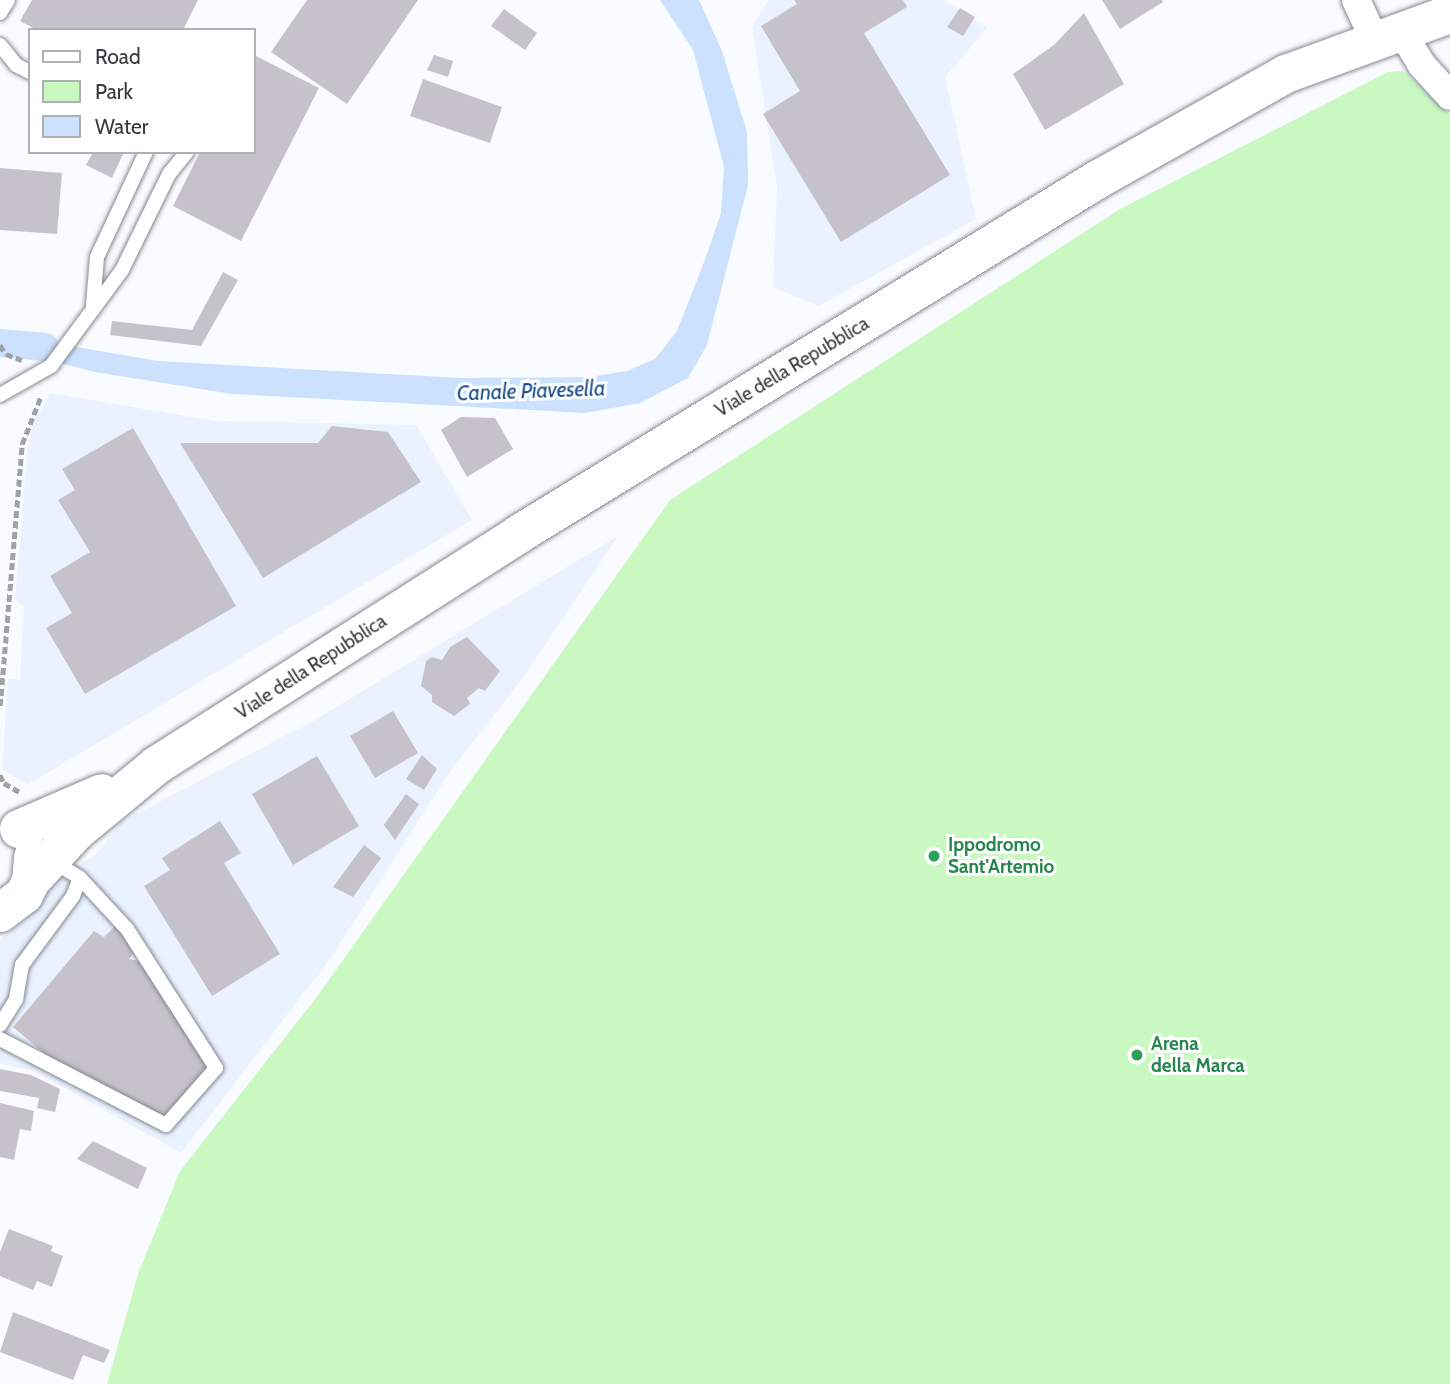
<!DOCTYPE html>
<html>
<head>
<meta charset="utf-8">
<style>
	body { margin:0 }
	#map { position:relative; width:1450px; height:1384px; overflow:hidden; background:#f9fbff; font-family:Cabin,sans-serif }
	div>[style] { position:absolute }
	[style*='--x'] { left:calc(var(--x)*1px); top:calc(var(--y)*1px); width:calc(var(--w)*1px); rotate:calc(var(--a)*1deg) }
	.built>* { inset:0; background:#ebf2ff }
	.green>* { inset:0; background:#c9f9c0 }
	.water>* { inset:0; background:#cbe1fd }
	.canal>* { height:28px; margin:-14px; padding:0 14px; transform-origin:14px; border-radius:14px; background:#cbe1fd }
	.building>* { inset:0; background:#c6c2cb }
	.path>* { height:4.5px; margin-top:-2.25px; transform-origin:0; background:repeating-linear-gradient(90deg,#a0a2a6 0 7px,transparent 0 10.5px) }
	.roads { filter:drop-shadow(0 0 2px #848991) drop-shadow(0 0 2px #848991) }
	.service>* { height:14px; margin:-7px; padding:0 7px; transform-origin:7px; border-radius:7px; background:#fff }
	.minor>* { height:28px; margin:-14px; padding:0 14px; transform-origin:14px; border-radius:14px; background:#fff }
	.primary>* { height:38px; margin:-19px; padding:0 19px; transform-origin:19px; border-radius:19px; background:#fff }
	.dots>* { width:19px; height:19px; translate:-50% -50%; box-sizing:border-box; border:4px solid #fff; border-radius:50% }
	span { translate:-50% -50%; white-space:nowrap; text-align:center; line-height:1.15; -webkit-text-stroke:6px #fff; paint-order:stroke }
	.street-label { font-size:19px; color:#37393d }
	.leisure-label { font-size:19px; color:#27864d; font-weight:700 }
	.left { translate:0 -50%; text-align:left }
	.water-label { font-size:21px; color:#174a87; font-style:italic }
	.legend { position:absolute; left:28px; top:28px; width:228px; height:126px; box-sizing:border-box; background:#fff; border:2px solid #afb0b1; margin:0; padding:9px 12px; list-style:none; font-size:21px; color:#37393d }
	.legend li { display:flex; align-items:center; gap:14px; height:35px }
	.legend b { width:35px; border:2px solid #afb0b1 }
</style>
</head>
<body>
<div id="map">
	<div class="built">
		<i style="clip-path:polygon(769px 0,943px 0,987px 28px,945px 77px,976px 219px,819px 306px,773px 287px,777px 187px,752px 27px)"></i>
		<i style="clip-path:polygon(50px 393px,215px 421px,416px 425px,472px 520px,27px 785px,2px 769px,8px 679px,20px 680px,24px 606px,15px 600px,28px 445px,35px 420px)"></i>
		<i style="clip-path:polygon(618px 536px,522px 679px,451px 770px,332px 956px,181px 1153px,34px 1071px,0 1064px,0 939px,28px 919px,53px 883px,97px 853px,121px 822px,315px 720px)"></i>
	</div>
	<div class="green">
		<i style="clip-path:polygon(1403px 71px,1450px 115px,1450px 1384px,107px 1384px,138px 1274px,180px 1171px,316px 998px,670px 500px,1120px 209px,1388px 72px)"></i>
	</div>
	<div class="water">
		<i style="clip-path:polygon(660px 0,699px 0,722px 51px,747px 132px,748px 185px,707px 345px,688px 378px,640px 403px,585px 413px,232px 394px,95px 372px,10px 350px,0 334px,158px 361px,461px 378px,589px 377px,627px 371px,655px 359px,677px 331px,706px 257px,721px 213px,724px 167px,693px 50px)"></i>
	</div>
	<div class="canal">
		<i style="--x:0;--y:343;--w:45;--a:5.1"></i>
	</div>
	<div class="building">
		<i style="clip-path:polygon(32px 0,198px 0,183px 30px,37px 30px,20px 21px)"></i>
		<i style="clip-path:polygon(307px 0,418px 0,347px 104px,271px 52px)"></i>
		<i style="clip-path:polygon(794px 0,903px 0,907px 7px,864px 33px,950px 175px,841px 242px,763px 114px,800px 91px,761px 26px,797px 4px)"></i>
		<i style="clip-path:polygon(1102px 0,1162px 0,1163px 2px,1120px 29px)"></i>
		<i style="clip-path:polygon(960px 8px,975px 17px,963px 36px,947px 27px)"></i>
		<i style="clip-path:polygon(504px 9px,537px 33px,525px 50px,491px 26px)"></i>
		<i style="clip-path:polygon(1084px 13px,1124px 84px,1045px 130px,1013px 74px,1054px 45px)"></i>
		<i style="clip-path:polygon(254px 55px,319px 88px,241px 241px,173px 206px,200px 152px,254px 152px)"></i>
		<i style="clip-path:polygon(434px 55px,453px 61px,448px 77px,427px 70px)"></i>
		<i style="clip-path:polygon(423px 79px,502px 107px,490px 143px,410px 116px)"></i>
		<i style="clip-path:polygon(93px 152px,124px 152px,112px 178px,86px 165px)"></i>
		<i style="clip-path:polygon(0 168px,62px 173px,57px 234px,0 230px)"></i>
		<i style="clip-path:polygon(223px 272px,238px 280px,201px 346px,110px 335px,112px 321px,192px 330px)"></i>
		<i style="clip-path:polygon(461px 417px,495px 418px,513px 449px,467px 477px,441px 430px)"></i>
		<i style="clip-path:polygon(332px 426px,388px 432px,421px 482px,263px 578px,180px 443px,318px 443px)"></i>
		<i style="clip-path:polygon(133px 428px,236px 606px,85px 694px,46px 628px,72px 613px,50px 576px,90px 552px,58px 500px,75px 490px,62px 469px)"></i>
		<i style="clip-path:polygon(467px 637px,500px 671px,485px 691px,479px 688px,467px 698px,470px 704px,454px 716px,432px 702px,432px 695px,421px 686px,426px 661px,432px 657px,442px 660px,450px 647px)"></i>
		<i style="clip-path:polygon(393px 711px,418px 753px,375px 778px,350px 736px)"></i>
		<i style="clip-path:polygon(422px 755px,437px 769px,424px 790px,406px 779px)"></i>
		<i style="clip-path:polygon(317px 756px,359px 826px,293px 865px,252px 794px)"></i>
		<i style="clip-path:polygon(406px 794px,419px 804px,395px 840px,384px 825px)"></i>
		<i style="clip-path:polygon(220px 821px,241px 853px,224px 863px,280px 954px,212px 996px,144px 886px,170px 870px,162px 858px)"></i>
		<i style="clip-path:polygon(364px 845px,381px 858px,353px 897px,333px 887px)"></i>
		<i style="clip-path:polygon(117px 924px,138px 947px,129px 959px,138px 961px,211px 1069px,169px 1119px,64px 1070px,13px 1027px,94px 931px,104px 937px)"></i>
		<i style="clip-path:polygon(0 1069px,31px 1075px,60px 1089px,55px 1112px,37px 1108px,39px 1098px,0 1091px)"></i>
		<i style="clip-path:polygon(0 1103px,34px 1111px,31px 1131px,20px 1129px,14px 1160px,0 1157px)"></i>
		<i style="clip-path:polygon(93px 1141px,147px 1168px,138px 1189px,77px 1159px)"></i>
		<i style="clip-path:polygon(9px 1229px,53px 1246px,51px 1251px,63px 1256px,52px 1287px,37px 1281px,33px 1290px,0 1276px,0 1252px)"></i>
		<i style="clip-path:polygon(13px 1312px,110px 1350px,104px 1363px,83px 1355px,73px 1380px,0 1352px)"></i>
	</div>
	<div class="path">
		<i style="--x:0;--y:345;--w:11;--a:56"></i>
		<i style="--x:6;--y:354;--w:17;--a:21"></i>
		<i style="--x:0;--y:706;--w:263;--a:-85.2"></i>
		<i style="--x:22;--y:444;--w:52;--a:-68.4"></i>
		<i style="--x:0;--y:775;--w:9;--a:63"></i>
		<i style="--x:4;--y:783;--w:20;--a:30"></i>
	</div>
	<div class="roads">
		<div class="service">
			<i style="--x:0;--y:13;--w:15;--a:-58"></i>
			<i style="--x:0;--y:45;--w:26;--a:51"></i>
			<i style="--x:16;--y:65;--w:16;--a:27"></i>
			<i style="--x:93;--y:305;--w:48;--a:-85.2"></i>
			<i style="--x:97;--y:257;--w:116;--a:-65"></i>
			<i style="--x:0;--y:395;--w:59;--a:-29.6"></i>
			<i style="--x:51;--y:366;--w:119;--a:-53.5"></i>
			<i style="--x:122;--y:270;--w:107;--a:-63.9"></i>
			<i style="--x:169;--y:174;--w:28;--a:-51"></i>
			<i style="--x:0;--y:1025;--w:31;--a:-58"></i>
			<i style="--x:16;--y:999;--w:35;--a:-80"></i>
			<i style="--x:22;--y:965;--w:86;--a:-53.5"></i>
			<i style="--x:73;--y:896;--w:19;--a:-69"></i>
			<i style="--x:80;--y:878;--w:34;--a:-148"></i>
			<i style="--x:0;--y:1039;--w:187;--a:27.4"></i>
			<i style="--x:166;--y:1125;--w:76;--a:-48.7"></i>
			<i style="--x:216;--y:1068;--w:165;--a:-122.6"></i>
			<i style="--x:127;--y:929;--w:69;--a:-132.7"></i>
		</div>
		<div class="minor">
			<i style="--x:1356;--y:0;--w:47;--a:65.1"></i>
			<i style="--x:1402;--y:32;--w:37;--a:59"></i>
			<i style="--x:1421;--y:64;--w:43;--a:47.8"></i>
		</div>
		<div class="primary">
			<i style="--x:19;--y:829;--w:90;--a:-23.4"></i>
			<i style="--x:31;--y:881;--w:68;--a:-47.4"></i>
			<i style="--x:77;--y:831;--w:104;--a:-39.5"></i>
			<i style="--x:157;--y:765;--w:429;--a:-32.5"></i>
			<i style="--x:519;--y:534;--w:678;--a:-31.49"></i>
			<i style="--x:1097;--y:180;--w:217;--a:-29.3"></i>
			<i style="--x:1286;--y:74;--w:175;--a:-20.1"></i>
			<i style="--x:0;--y:913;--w:30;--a:-37"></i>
			<i style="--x:24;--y:895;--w:16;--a:-63"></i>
			<i style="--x:31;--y:881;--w:24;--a:-85"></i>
		</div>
	</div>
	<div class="dots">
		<i style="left:934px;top:856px;background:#2e9e5b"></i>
		<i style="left:1137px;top:1055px;background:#2e9e5b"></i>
	</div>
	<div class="street-label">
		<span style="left:792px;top:367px;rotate:-31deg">Viale della Repubblica</span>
		<span style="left:311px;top:667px;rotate:-33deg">Viale della Repubblica</span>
	</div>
	<div class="leisure-label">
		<span class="left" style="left:948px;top:856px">Ippodromo<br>Sant'Artemio</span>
		<span class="left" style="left:1151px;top:1055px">Arena<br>della Marca</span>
	</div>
	<div class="water-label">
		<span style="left:531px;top:391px;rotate:-2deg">Canale Piavesella</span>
	</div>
	<ul class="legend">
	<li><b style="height:9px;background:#fff"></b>Road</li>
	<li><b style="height:19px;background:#c9f9c0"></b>Park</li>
	<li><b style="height:19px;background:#cbe1fd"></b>Water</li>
	</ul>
</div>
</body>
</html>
